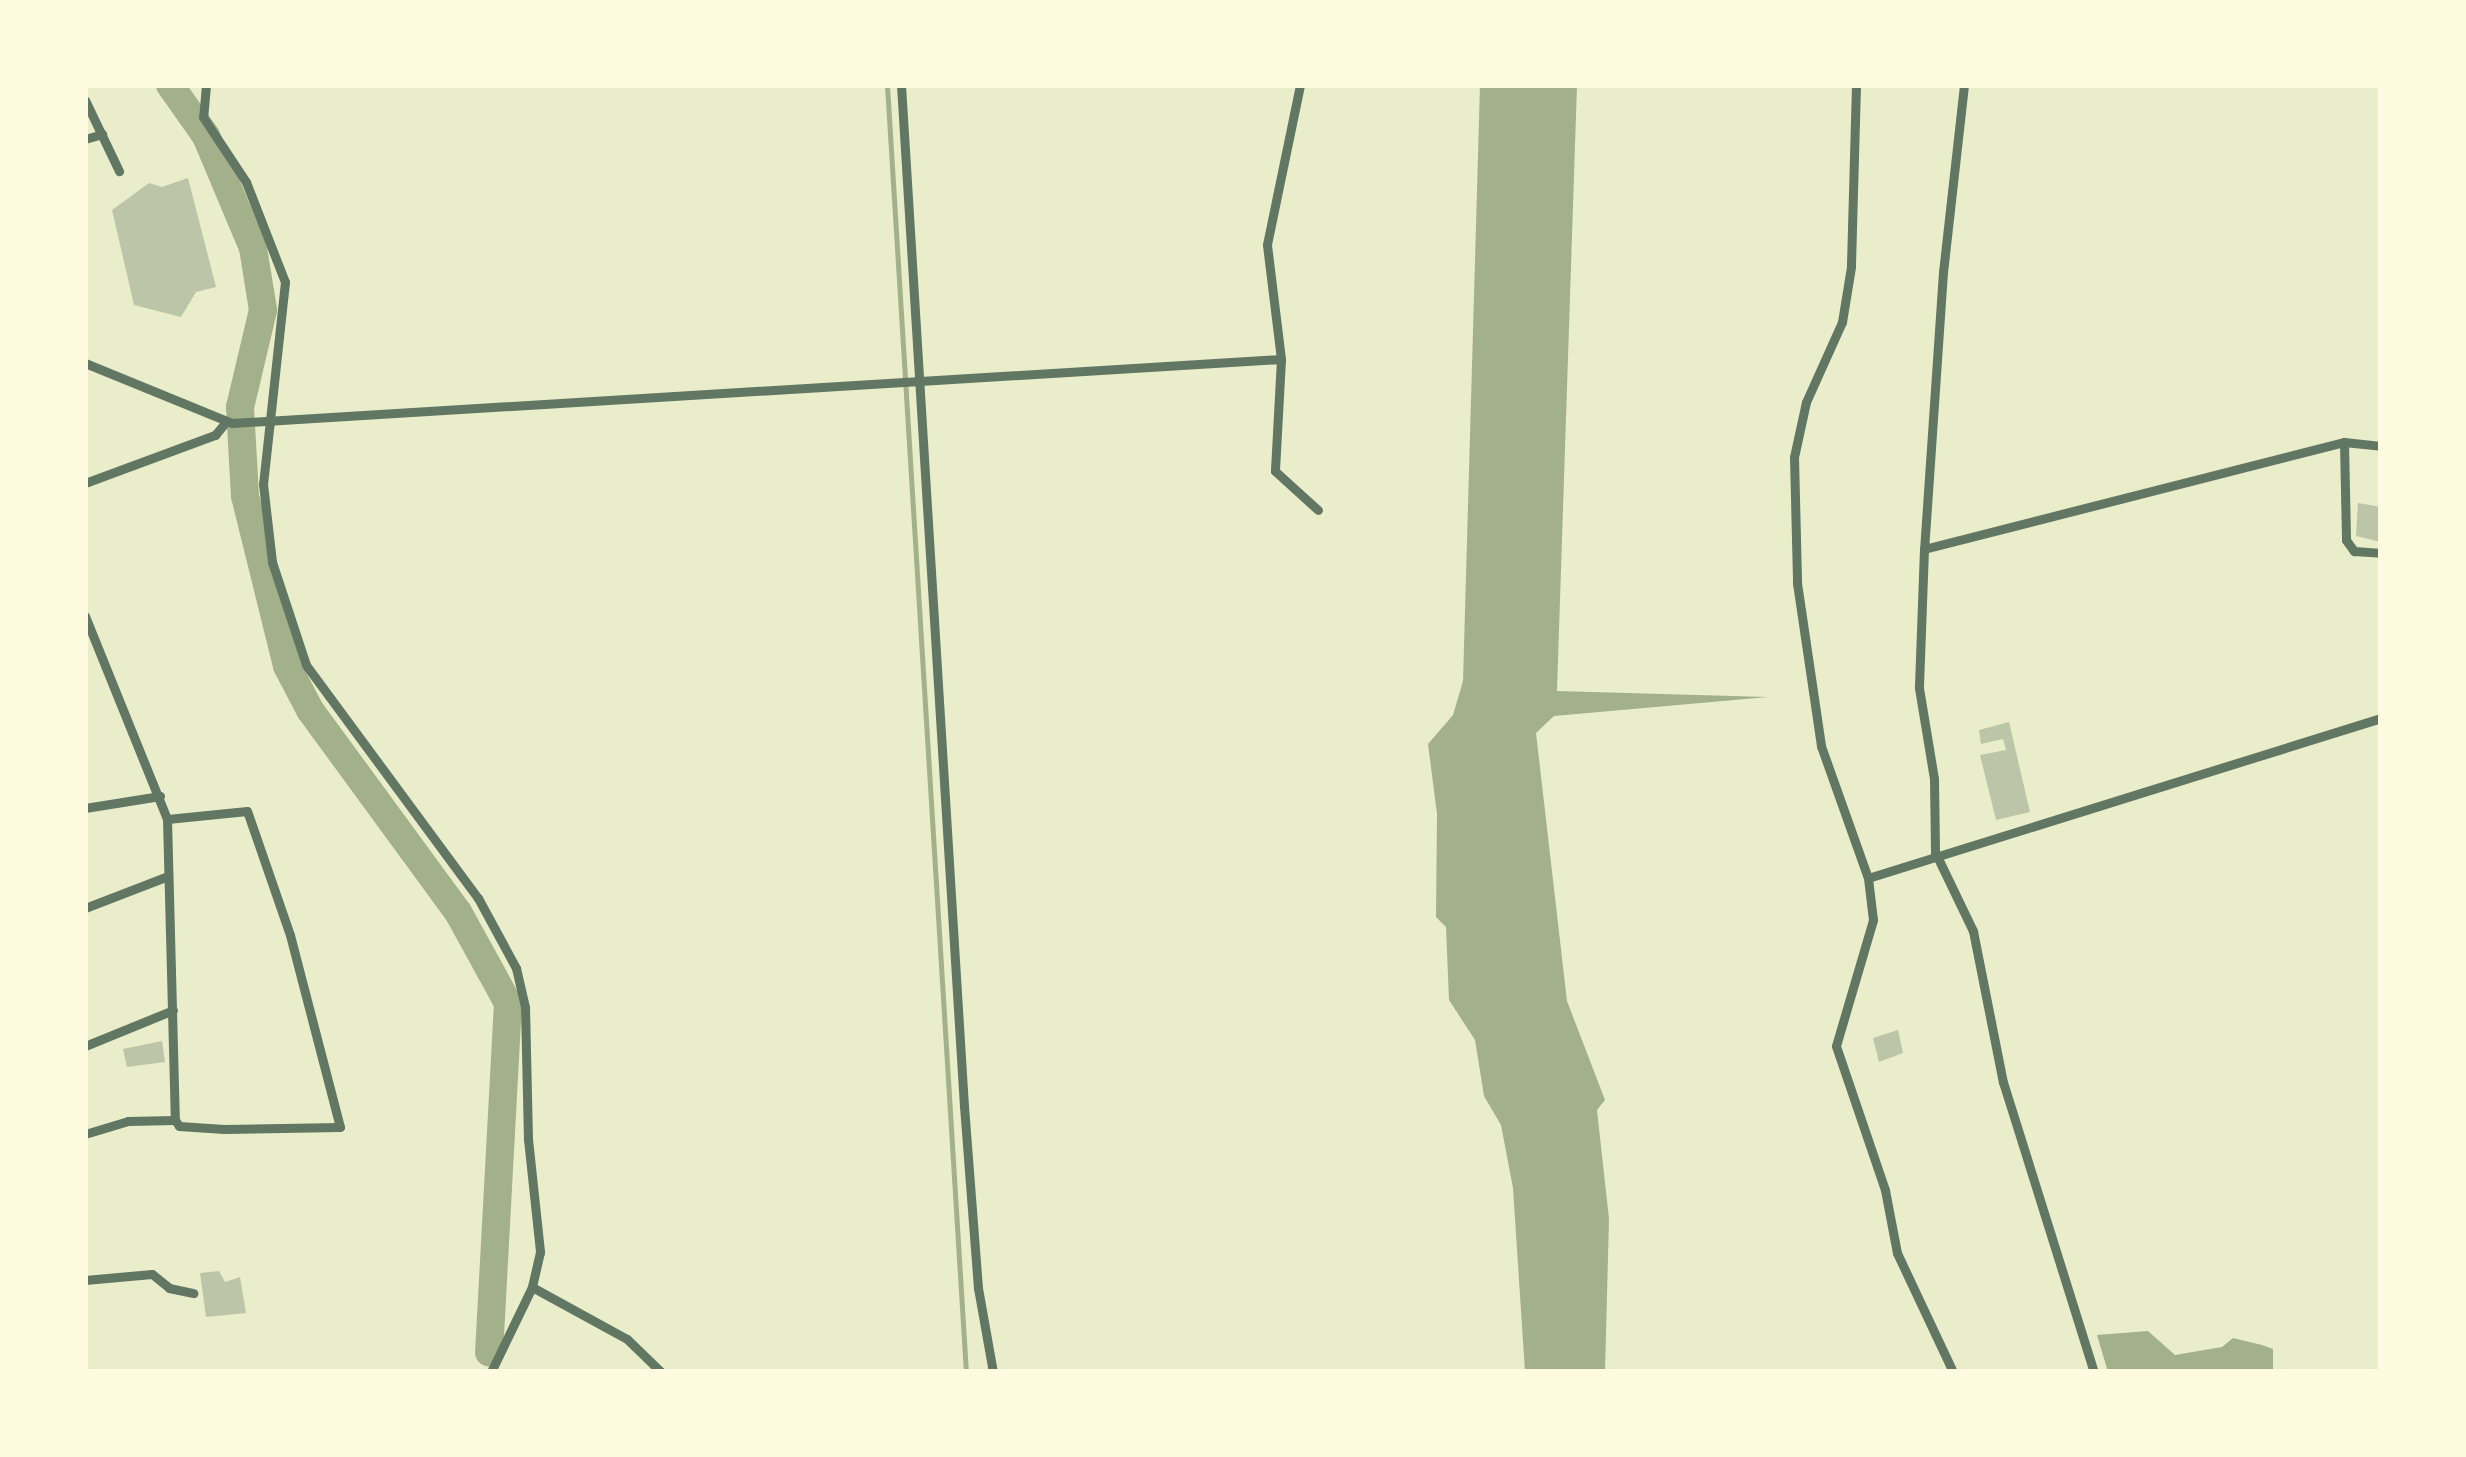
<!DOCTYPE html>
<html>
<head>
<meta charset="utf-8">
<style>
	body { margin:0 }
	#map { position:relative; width:2466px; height:1457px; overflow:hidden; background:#e9edc9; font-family:"Exo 2",sans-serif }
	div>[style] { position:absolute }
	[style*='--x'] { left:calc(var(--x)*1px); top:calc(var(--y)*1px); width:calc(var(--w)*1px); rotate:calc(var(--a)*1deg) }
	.water>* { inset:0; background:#a3b18a }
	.stream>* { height:5px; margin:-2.5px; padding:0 2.5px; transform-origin:2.5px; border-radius:2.5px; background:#a3b18a }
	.river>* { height:28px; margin:-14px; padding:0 14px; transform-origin:14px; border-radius:14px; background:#a3b18a }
	.building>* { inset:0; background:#bcc5a7 }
	.minor>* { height:9px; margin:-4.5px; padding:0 4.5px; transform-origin:4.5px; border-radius:4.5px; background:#617663 }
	span { translate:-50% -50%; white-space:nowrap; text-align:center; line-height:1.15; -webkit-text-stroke:10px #fefae0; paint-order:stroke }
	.frame { position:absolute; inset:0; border:88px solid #fefae0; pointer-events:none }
</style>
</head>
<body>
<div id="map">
	<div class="water">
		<i style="clip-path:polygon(1480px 85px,1577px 85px,1557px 691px,1768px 697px,1554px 716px,1536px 733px,1567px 1001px,1605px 1100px,1597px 1110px,1609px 1219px,1605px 1372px,1525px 1372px,1513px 1188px,1501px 1125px,1484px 1096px,1475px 1040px,1449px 1000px,1446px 927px,1436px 917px,1437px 814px,1428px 744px,1453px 715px,1463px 681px)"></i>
		<i style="clip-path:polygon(2148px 1331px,2175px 1355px,2222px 1347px,2233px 1338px,2262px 1345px,2273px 1349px,2273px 1372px,2108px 1372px,2097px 1335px)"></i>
	</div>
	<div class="stream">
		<i style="--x:887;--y:85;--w:1289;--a:86.49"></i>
	</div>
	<div class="river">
		<i style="--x:170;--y:85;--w:62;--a:54.8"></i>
		<i style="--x:206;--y:136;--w:121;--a:67.2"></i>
		<i style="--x:253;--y:248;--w:63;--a:80.8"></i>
		<i style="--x:263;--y:310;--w:100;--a:103.3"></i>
		<i style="--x:240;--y:407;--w:89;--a:86.8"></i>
		<i style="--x:245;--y:496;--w:175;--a:76.1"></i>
		<i style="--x:287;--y:666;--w:50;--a:62.4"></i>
		<i style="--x:310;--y:710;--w:250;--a:53.8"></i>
		<i style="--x:458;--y:912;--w:104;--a:61.2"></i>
		<i style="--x:508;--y:1003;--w:350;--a:93.1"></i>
	</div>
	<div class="building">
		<i style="clip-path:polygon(188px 178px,216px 287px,196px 292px,181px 317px,134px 305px,112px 210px,149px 183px,162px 187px)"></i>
		<i style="clip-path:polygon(2358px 503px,2381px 507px,2381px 542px,2356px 536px)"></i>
		<i style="clip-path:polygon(2009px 722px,2030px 812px,1996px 820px,1980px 755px,2006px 750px,2003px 739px,1981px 744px,1979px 730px)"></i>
		<i style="clip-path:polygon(1898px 1030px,1903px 1053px,1879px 1062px,1873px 1038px)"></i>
		<i style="clip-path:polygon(162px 1041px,165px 1062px,127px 1067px,123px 1049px)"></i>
		<i style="clip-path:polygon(219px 1271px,225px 1282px,240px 1277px,246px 1313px,206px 1317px,200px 1273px)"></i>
	</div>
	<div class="minor">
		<i style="--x:206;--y:85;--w:32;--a:95"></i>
		<i style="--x:203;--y:117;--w:78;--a:56.5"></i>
		<i style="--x:246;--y:182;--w:107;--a:68.7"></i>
		<i style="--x:285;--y:282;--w:203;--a:96.2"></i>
		<i style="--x:263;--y:484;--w:79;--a:83.4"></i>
		<i style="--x:272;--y:562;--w:108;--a:71.7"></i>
		<i style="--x:306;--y:665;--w:290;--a:53.6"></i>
		<i style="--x:478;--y:898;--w:80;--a:61.5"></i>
		<i style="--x:516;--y:968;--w:40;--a:77"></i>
		<i style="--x:525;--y:1007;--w:132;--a:88.7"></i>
		<i style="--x:528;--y:1139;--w:114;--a:83.9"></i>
		<i style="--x:540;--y:1252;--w:36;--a:103"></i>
		<i style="--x:532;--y:1287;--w:94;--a:115.8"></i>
		<i style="--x:901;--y:85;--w:1023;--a:86.47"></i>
		<i style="--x:964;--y:1106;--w:183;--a:85.6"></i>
		<i style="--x:978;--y:1288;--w:85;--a:79.9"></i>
		<i style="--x:1300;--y:85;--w:163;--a:101.7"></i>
		<i style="--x:1267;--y:245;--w:115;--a:83"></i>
		<i style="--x:1281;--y:359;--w:112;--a:93.1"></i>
		<i style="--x:1275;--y:471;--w:58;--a:42.2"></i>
		<i style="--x:1856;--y:85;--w:182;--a:91.6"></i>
		<i style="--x:1851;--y:267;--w:56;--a:99.3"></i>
		<i style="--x:1842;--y:322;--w:88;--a:114.2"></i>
		<i style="--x:1806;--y:402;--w:56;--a:102.3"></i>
		<i style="--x:1794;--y:457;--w:126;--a:88.6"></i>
		<i style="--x:1797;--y:583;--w:165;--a:81.6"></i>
		<i style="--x:1821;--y:746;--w:140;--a:70.4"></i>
		<i style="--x:1868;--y:878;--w:42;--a:83.2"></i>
		<i style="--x:1873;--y:920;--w:131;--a:106.4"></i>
		<i style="--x:1836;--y:1046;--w:152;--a:71.2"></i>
		<i style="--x:1885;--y:1190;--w:64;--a:79.2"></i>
		<i style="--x:1897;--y:1253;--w:132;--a:64.8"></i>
		<i style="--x:1964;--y:85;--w:188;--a:96.4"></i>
		<i style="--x:1943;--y:272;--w:278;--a:93.9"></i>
		<i style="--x:1924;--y:549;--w:139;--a:92.1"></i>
		<i style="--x:1919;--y:688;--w:92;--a:80.6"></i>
		<i style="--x:1934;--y:779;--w:73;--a:89.2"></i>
		<i style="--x:1935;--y:852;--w:88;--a:64.3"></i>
		<i style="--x:1973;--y:931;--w:154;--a:78.8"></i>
		<i style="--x:2003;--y:1082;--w:304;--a:72.6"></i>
		<i style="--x:85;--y:100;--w:79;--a:64.4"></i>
		<i style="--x:85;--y:139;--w:18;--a:-16"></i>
		<i style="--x:85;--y:363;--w:159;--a:22.2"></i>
		<i style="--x:232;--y:423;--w:1051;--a:-3.49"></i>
		<i style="--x:2344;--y:442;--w:98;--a:88.8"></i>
		<i style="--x:2346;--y:540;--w:14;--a:54"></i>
		<i style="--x:2354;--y:551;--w:27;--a:4"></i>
		<i style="--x:85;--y:483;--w:139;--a:-20.3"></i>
		<i style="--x:215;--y:435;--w:17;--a:-50"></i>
		<i style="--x:1924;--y:549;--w:433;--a:-14.3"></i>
		<i style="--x:2344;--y:442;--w:37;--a:6"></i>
		<i style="--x:85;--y:616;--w:219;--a:68"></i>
		<i style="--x:167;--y:819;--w:301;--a:88.5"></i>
		<i style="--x:175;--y:1120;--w:7;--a:56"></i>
		<i style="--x:179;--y:1126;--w:45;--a:3.8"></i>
		<i style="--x:224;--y:1129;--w:116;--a:-1"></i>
		<i style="--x:340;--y:1127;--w:198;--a:-104.6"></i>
		<i style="--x:290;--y:935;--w:131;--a:-109.1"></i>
		<i style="--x:247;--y:811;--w:80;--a:174.3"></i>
		<i style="--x:85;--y:808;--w:76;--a:-9.1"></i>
		<i style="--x:1868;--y:878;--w:537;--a:-17.32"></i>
		<i style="--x:85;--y:908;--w:89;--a:-21.1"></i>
		<i style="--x:85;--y:1046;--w:95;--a:-22.2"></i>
		<i style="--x:85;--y:1134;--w:45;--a:-16.8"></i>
		<i style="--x:128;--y:1121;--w:47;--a:-1.2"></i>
		<i style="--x:85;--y:1280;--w:67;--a:-5.1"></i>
		<i style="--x:152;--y:1274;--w:22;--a:39"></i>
		<i style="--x:169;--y:1288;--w:25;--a:12"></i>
		<i style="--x:532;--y:1287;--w:108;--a:28.7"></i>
		<i style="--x:627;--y:1339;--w:47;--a:44.1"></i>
	</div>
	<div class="frame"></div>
</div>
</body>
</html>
